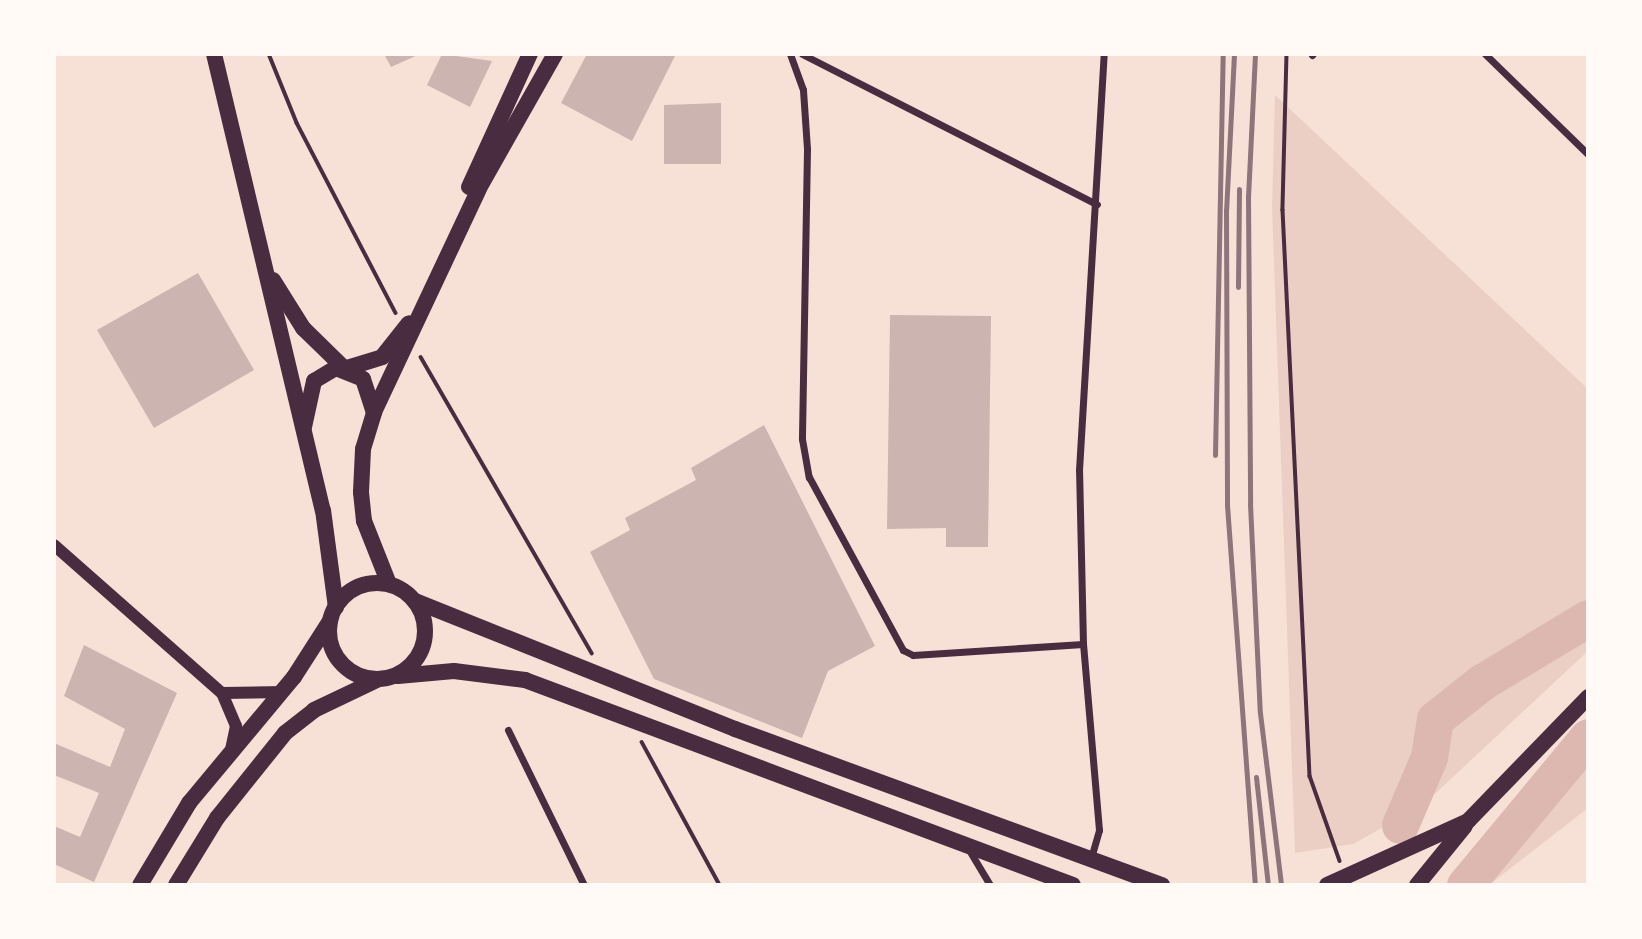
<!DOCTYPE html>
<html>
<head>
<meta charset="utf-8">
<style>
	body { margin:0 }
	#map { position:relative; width:1642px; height:939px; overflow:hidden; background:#f7e1d7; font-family:Merriweather,serif }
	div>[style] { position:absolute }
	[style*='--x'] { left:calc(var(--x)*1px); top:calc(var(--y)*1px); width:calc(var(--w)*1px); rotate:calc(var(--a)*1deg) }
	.green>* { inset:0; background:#ebcfc5 }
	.river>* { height:37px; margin:-18.5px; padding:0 18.5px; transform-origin:18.5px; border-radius:18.5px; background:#dcb8b0 }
	.building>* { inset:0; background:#ccb4b1 }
	.path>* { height:3.5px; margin:-1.75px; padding:0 1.75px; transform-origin:1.75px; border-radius:1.75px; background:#4a2c40 }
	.minor>* { height:7px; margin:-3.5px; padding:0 3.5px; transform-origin:3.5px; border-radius:3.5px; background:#4a2c40 }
	.tertiary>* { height:12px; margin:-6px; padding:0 6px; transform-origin:6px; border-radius:6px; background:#4a2c40 }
	.primary>* { height:16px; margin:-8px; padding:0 8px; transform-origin:8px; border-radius:8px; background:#4a2c40 }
	.trunk>* { height:16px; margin:-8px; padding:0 8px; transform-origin:8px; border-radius:8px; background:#4a2c40 }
	.trunk>.ring { margin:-8px; padding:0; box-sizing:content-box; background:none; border:16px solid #4a2c40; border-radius:50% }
	.rail>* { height:5px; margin:-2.5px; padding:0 2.5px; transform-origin:2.5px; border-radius:2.5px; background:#8f747c }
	span { translate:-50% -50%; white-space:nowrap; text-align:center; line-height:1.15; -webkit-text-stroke:5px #fffaf5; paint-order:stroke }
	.frame { position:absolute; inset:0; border:56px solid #fffaf5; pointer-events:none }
</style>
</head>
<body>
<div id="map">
	<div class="green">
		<i style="clip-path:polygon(1275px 95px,1588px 389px,1588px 651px,1423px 805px,1353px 844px,1295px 853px,1272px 207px)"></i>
		<i style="clip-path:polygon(1588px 754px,1588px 808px,1489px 885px,1473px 885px)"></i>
	</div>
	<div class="river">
		<i style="--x:1400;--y:825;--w:74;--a:-66.9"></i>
		<i style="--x:1429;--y:757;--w:38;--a:-81"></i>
		<i style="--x:1435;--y:719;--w:60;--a:-38.2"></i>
		<i style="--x:1482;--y:682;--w:124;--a:-31.1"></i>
		<i style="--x:1465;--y:885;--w:192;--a:-50.3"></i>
	</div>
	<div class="building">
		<i style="clip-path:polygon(384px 54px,420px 54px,391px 67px)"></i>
		<i style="clip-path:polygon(442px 54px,492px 61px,470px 107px,427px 85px)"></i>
		<i style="clip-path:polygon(587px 54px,676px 54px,632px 141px,561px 103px)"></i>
		<i style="clip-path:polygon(721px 103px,721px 164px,664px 164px,664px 105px)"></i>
		<i style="clip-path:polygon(198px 273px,254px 370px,154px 428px,97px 330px)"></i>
		<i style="clip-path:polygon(890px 315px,991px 316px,988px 547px,946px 547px,946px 528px,887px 529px)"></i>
		<i style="clip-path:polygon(764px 425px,875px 646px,828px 671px,802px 738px,654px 679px,590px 552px,630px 530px,625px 518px,696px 480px,691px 468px)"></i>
		<i style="clip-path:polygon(84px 645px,177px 693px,94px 882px,54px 864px,54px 826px,80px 837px,99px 793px,54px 775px,54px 743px,110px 767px,125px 729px,64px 696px)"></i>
	</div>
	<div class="path">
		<i style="--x:269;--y:54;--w:74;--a:67.9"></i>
		<i style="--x:297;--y:123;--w:214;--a:62.5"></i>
		<i style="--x:1287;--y:54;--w:156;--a:91.5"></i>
		<i style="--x:1283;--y:210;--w:567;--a:87.27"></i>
		<i style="--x:1310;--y:776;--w:90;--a:70.6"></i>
		<i style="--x:421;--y:357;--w:342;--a:60"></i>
		<i style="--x:642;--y:742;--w:163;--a:61.4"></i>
	</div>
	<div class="minor">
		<i style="--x:790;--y:54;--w:38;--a:70"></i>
		<i style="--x:803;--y:90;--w:59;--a:86.1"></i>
		<i style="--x:807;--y:149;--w:290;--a:91"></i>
		<i style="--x:802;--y:439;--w:39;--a:80"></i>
		<i style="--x:809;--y:477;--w:197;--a:61.5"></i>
		<i style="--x:903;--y:650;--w:11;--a:27"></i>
		<i style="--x:913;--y:655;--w:170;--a:-3.7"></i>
		<i style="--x:802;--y:54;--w:331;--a:27"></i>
		<i style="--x:1485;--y:54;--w:144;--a:44.2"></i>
		<i style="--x:1312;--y:55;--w:1;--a:-45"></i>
		<i style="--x:508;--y:730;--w:173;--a:63.9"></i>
		<i style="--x:969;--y:850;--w:41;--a:59"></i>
		<i style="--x:1091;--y:858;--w:29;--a:-74"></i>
		<i style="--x:1099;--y:830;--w:187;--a:-94.9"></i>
		<i style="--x:1083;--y:644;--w:174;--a:-91.3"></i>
		<i style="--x:1079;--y:470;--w:417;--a:-86.6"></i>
	</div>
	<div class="tertiary">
		<i style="--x:54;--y:545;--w:224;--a:41.4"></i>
		<i style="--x:222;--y:693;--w:36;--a:67"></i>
		<i style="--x:236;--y:726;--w:25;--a:102"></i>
		<i style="--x:222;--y:693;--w:61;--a:-0.9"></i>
	</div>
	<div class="primary">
		<i style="--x:214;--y:54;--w:469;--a:76.6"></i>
		<i style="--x:323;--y:510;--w:98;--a:82.4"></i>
		<i style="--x:469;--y:187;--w:146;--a:-65.4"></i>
		<i style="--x:273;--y:280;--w:57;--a:58"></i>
		<i style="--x:303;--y:328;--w:56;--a:44.3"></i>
		<i style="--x:347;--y:368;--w:37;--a:-17"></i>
		<i style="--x:382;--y:357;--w:43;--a:-51.5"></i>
		<i style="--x:304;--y:427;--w:47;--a:-77.7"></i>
		<i style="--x:314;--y:381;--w:26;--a:-31"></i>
		<i style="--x:336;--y:368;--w:29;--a:22"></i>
		<i style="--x:363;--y:379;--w:35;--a:72"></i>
		<i style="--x:389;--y:584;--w:68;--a:-111.6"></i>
		<i style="--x:364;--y:521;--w:29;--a:-96"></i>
		<i style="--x:361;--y:492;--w:43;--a:-87.3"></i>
		<i style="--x:363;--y:449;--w:39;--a:-73"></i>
		<i style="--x:374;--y:412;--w:253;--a:-64.8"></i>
		<i style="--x:482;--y:183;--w:148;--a:-60.5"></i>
	</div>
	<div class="trunk">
		<i class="ring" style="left:329px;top:583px;width:80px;height:80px"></i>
		<i style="--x:415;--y:601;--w:345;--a:21.8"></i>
		<i style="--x:735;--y:729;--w:455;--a:20.1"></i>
		<i style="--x:398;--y:676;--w:56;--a:-5.1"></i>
		<i style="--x:454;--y:671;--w:72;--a:7.2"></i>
		<i style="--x:525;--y:680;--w:585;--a:20.51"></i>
		<i style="--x:140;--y:885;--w:96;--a:-59.1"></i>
		<i style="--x:189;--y:803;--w:164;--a:-50.2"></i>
		<i style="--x:294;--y:677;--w:67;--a:-57.3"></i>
		<i style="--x:176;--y:885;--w:79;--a:-58.5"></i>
		<i style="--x:217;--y:818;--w:109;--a:-51.3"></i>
		<i style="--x:285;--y:733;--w:37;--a:-38"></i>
		<i style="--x:314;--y:710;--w:70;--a:-25.5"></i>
		<i style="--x:1327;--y:885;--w:155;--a:-24.4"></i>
		<i style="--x:1468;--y:821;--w:173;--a:-45.9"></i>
		<i style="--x:1417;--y:885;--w:76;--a:-50.9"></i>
	</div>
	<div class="rail">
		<i style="--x:1234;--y:54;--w:156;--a:92.9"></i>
		<i style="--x:1226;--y:210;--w:295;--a:89.8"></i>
		<i style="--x:1227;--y:505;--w:381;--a:85.8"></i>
		<i style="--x:1255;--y:54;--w:142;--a:92.8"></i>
		<i style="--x:1248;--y:196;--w:308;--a:89.6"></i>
		<i style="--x:1250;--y:504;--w:209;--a:87.3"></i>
		<i style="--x:1260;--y:713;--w:173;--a:83"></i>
		<i style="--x:1238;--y:287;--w:98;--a:-89.4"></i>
		<i style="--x:1215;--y:455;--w:401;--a:-88.9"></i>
		<i style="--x:1256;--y:777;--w:109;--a:83.7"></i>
	</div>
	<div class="frame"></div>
</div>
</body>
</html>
